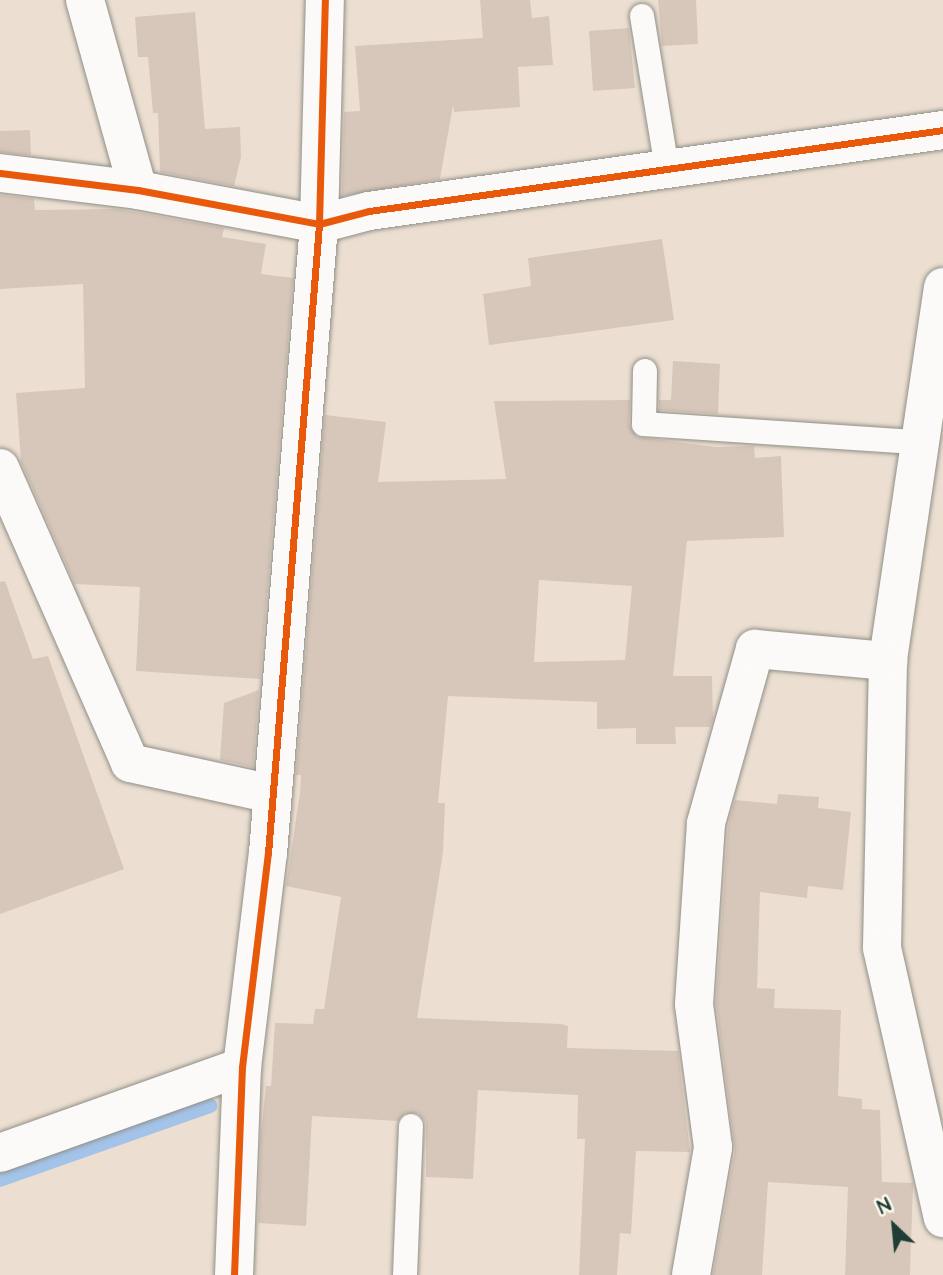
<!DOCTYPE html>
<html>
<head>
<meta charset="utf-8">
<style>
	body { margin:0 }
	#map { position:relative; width:943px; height:1275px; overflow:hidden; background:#ecdfd2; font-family:"Architects Daughter",sans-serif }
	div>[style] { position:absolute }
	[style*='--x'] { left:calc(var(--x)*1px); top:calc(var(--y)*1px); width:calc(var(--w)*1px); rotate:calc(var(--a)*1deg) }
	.stream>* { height:14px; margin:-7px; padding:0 7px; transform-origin:7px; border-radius:7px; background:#a3c3e8 }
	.building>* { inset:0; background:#d7c7bb }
	.roads { filter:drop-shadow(0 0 2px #918f87) drop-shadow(0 0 2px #918f87) }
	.lane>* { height:24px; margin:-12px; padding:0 12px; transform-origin:12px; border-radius:12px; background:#fcfaf8 }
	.street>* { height:38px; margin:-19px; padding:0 19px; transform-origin:19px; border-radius:19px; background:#fcfaf8 }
	.cycleway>* { height:7px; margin:-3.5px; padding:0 3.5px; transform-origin:3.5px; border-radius:3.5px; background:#e8590c }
	span { translate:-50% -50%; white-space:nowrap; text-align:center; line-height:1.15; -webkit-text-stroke:7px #fbf7ec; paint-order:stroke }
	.north { position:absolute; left:859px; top:1191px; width:70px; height:70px; -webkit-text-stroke:5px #fbf7ec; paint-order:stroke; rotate:334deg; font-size:19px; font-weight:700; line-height:28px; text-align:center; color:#1f3d34 }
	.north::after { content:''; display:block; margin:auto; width:24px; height:32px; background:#1f3d34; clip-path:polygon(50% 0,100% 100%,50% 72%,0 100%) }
</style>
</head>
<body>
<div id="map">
	<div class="stream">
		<i style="--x:0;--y:1180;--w:223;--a:-19.4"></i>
	</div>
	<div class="building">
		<i style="clip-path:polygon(480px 0,530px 0,532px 18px,549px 16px,553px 65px,518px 67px,520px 107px,454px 112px,453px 105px,440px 179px,342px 196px,344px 112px,360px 111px,355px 46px,483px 38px)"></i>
		<i style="clip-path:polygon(658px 0,696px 0,698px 44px,662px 46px)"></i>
		<i style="clip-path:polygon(195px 12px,205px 129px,240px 127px,241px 157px,234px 186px,160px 172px,158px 113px,153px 113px,148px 57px,138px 57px,135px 17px)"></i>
		<i style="clip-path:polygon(629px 28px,635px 88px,593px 91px,589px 31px)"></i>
		<i style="clip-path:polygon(30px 130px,31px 155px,0 152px,0 131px)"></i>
		<i style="clip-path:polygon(0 195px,34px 199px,35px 210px,117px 209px,224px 228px,222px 237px,266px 244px,261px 274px,293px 278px,260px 679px,136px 671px,140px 587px,75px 584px,21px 462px,16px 393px,85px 388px,83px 284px,0 289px)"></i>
		<i style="clip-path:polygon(662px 239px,674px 320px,489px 345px,483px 294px,531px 286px,528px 258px)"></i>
		<i style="clip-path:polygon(673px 361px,720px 364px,718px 414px,659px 410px,659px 400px,671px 400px)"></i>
		<i style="clip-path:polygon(evenodd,630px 400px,629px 424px,637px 437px,716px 447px,754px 446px,755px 458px,781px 456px,784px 537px,687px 541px,673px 676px,712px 676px,713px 719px,710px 727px,675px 727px,676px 744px,636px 744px,636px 728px,597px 729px,597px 702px,448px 696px,438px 803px,445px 803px,443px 852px,417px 1018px,561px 1024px,568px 1026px,567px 1048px,678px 1051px,690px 1152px,636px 1151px,631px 1234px,620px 1233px,617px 1275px,579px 1275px,585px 1139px,577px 1139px,578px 1095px,478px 1090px,473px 1179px,426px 1177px,426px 1122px,418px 1113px,405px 1113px,398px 1121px,312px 1116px,306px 1226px,258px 1223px,261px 1134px,266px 1086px,271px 1086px,275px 1023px,313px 1024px,315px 1009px,324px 1009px,341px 897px,286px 886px,300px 793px,301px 775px,296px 775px,325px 415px,386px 422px,378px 482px,506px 479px,494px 401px,630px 400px,539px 580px,632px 586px,625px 660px,534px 662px,539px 580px)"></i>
		<i style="clip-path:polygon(5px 581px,33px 659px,48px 656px,124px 869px,0 914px,0 582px)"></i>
		<i style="clip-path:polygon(259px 690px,253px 767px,220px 760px,224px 703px)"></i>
		<i style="clip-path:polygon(778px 794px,819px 797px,818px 808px,851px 812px,843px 890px,808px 886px,807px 898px,760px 892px,757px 988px,775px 989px,774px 1008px,841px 1010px,838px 1096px,862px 1099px,862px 1109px,880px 1110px,882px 1182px,913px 1183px,910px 1275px,845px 1275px,848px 1187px,768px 1182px,762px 1275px,713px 1275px,735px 1150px,716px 1003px,728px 827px,735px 800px,777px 804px)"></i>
	</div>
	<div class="roads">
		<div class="lane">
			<i style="--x:642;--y:16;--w:155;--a:80.7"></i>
			<i style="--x:645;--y:371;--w:53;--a:91.1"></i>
			<i style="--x:644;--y:424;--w:274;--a:3.8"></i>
			<i style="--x:405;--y:1275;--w:149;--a:-87.7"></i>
		</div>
		<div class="street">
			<i style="--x:85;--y:0;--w:197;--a:74.4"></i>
			<i style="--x:0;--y:173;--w:139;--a:7"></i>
			<i style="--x:138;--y:190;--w:184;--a:10.6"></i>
			<i style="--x:319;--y:224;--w:52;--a:-14.6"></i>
			<i style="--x:369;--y:211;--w:580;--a:-8.03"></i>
			<i style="--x:943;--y:287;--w:378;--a:98.4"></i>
			<i style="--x:888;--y:661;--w:287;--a:91.2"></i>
			<i style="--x:882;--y:948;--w:277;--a:77.3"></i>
			<i style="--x:0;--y:468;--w:322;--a:66.2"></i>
			<i style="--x:130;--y:763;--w:145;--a:12.3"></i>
			<i style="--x:0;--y:1153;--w:257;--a:-19.6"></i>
			<i style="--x:234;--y:1275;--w:208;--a:-87.8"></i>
			<i style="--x:242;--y:1067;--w:216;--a:-83.1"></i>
			<i style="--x:268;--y:853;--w:631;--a:-85.36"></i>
			<i style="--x:319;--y:224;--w:224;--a:-88.5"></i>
			<i style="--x:691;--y:1275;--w:130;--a:-80.2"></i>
			<i style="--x:713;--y:1147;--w:144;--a:-97.6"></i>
			<i style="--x:694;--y:1004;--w:181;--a:-86.2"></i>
			<i style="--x:706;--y:823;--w:181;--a:-74.3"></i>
			<i style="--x:755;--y:649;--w:134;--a:5.2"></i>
		</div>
	</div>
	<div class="cycleway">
		<i style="--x:0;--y:173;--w:139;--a:7"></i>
		<i style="--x:138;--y:190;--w:184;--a:10.6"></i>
		<i style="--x:319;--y:224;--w:52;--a:-14.6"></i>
		<i style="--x:369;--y:211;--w:580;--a:-8.03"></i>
		<i style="--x:234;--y:1275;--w:208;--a:-87.8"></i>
		<i style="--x:242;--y:1067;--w:216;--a:-83.1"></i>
		<i style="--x:268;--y:853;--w:631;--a:-85.36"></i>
		<i style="--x:319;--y:224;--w:224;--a:-88.5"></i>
	</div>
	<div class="north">N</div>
</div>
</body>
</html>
